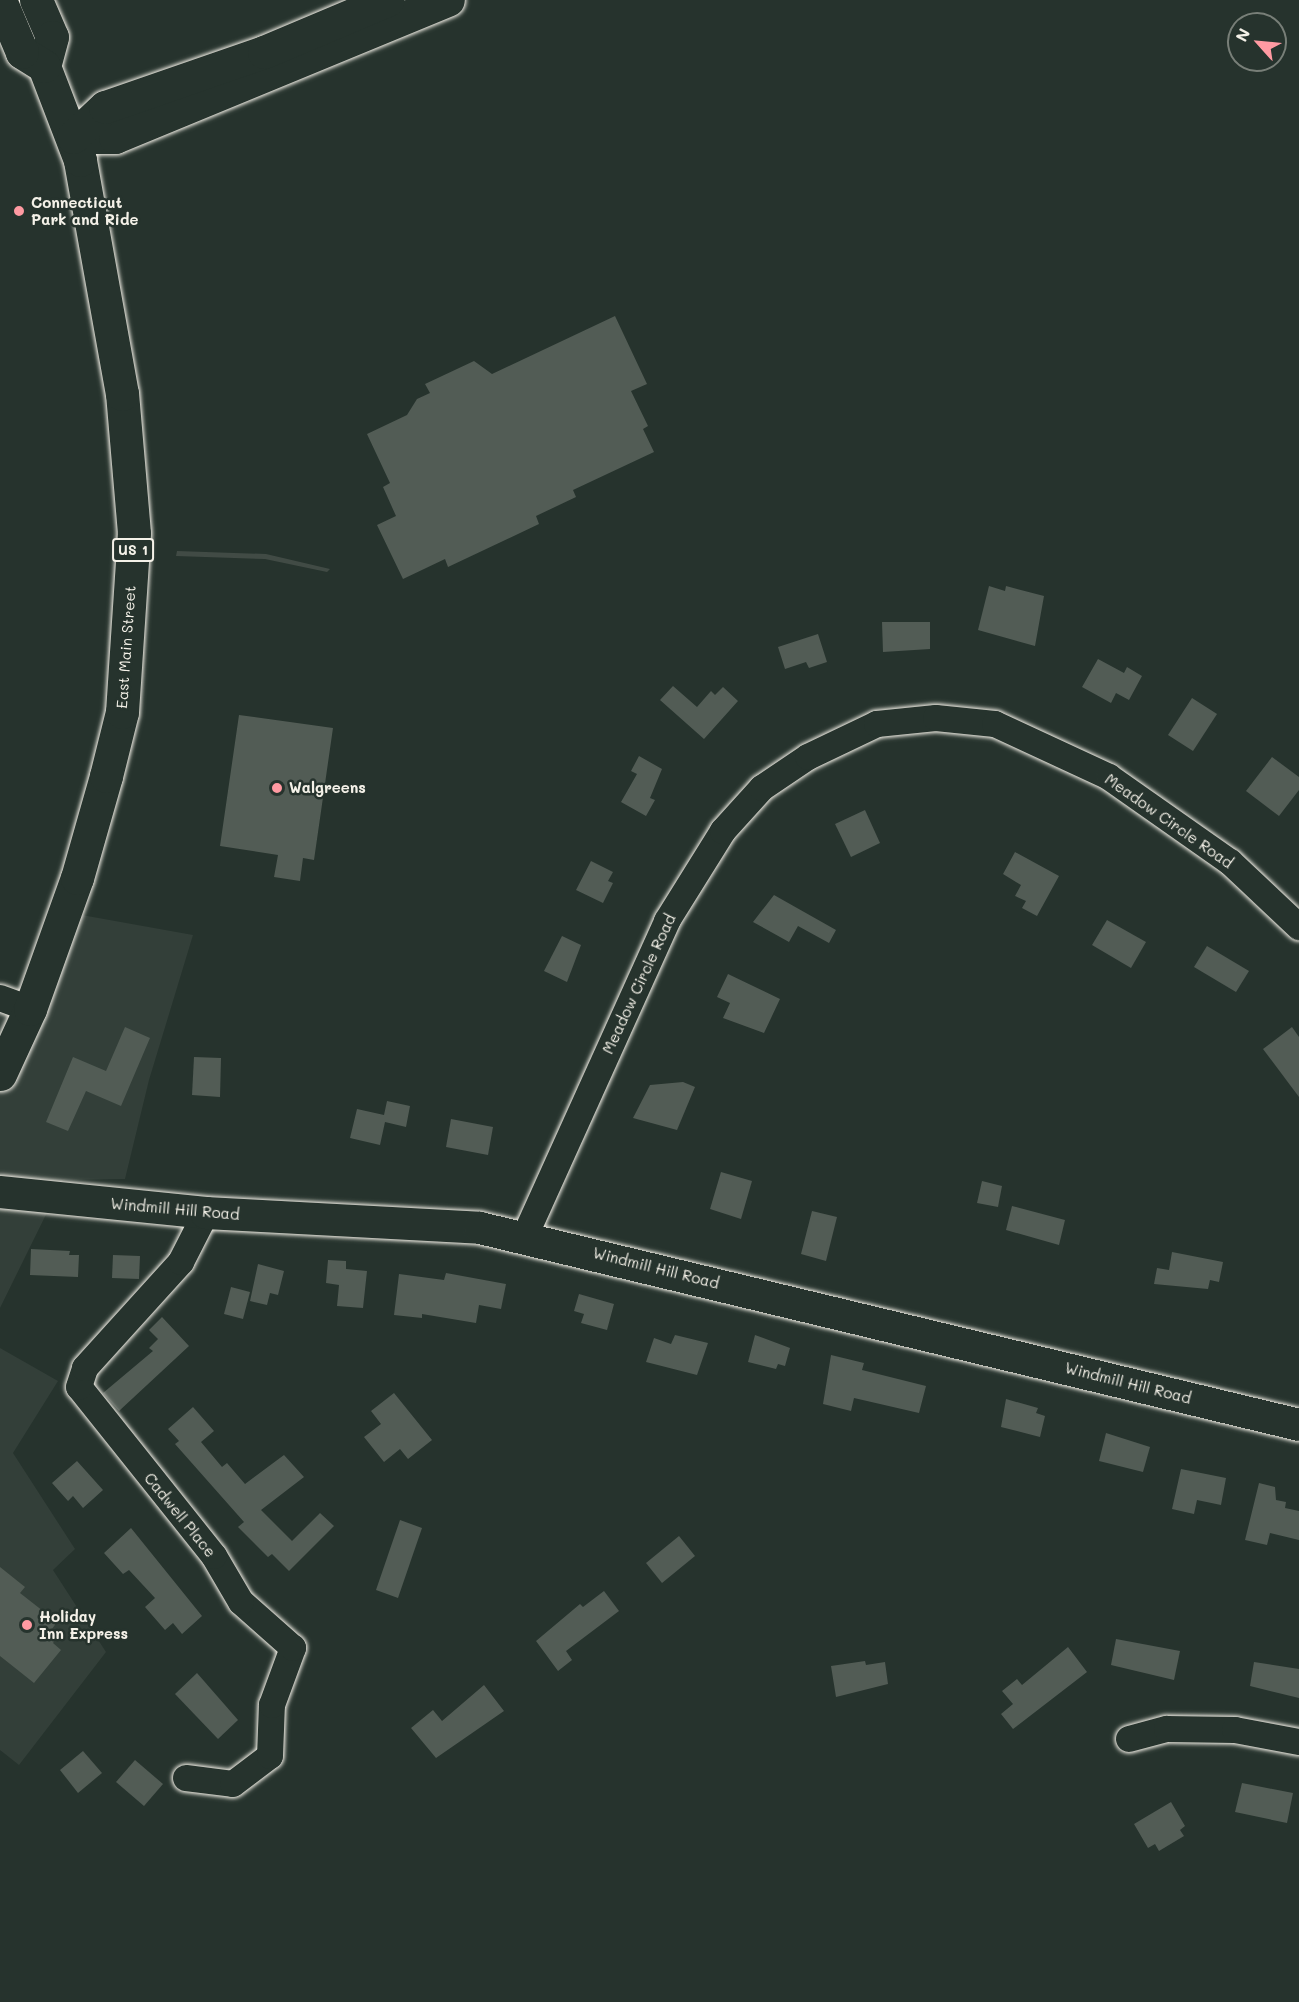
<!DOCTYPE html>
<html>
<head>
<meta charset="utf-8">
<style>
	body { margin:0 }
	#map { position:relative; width:1299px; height:2002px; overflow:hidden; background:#26332d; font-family:Mali,sans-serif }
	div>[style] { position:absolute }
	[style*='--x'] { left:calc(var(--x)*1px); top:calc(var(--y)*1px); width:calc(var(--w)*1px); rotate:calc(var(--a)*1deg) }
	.built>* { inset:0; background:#333f39 }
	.green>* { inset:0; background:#414b45 }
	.building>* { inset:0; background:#525c55 }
	.roads { filter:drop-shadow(0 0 2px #f4f1e8) drop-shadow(0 0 2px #f4f1e8) }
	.minor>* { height:26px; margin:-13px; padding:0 13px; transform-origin:13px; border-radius:13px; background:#26332d }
	.tertiary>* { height:32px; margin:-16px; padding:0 16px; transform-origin:16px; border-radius:16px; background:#26332d }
	.primary>* { height:33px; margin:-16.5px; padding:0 16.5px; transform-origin:16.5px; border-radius:16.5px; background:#26332d }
	.motorway>* { height:33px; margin:-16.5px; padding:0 16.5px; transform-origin:16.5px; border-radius:16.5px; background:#26332d }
	.dots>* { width:16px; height:16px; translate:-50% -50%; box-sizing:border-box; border:3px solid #26332d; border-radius:50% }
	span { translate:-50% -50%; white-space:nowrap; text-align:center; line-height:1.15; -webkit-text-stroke:5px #26332d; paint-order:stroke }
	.shield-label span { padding:2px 4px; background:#26332d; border:2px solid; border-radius:4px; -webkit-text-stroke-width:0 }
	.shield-label { font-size:14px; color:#f4f1e8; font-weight:700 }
	.poi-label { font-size:15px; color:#f4f1e8; font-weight:700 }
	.left { translate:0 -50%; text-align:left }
	.street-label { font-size:15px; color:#f4f1e8 }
	.north { position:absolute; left:1227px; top:12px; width:60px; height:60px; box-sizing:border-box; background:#26332d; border:2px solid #787f78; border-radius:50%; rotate:297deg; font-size:16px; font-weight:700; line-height:24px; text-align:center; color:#f4f1e8 }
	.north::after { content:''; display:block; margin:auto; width:21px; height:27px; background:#ff9aa2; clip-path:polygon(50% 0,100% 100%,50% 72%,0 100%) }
</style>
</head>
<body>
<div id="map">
	<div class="built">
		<i style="clip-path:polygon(65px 912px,193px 935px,149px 1080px,125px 1179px,63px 1180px,0 1308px,0 993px,29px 1008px)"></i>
		<i style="clip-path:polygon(0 1348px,58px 1381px,13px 1453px,75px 1549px,53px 1570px,106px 1652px,19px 1765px,0 1750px)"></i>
	</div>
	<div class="green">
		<i style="clip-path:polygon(177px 551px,266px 554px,330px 569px,327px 572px,265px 559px,176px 556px)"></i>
	</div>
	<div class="building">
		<i style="clip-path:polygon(615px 316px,647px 384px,631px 391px,648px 426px,643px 429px,654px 452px,573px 490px,576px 497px,536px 516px,539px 524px,448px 567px,445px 559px,403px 579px,377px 525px,396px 516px,383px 487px,390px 483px,367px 434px,407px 415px,417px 399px,430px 393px,425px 384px,474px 361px,492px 374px)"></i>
		<i style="clip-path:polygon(989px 586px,1005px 591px,1006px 586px,1044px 596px,1035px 646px,978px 630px)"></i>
		<i style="clip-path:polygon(882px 622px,930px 622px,930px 649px,883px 652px)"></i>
		<i style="clip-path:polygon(818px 634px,827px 662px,809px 668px,806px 662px,785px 669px,778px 647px)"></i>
		<i style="clip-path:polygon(1098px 659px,1124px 673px,1127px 667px,1142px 676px,1129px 700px,1116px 693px,1111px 703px,1082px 687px)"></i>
		<i style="clip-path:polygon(673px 686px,697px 707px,711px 691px,715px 695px,723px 687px,738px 701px,704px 739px,660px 700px)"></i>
		<i style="clip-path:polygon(1192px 698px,1217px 714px,1193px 751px,1168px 735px)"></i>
		<i style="clip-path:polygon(239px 715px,333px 728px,314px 860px,303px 858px,300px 881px,274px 877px,278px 855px,220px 846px)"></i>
		<i style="clip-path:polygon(639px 756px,662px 769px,650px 798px,655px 800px,646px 816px,621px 802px,637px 774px,631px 771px)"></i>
		<i style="clip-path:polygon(1272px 757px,1299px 777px,1299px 790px,1279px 816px,1246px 791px)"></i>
		<i style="clip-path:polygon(865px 810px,880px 843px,851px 857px,835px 824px)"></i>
		<i style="clip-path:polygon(1015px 852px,1059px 876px,1037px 916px,1022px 908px,1026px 901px,1015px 896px,1021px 885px,1003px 874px)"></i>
		<i style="clip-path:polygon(591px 861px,613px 872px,608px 881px,613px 883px,603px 903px,576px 890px)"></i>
		<i style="clip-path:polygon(774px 895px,836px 930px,829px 943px,798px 926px,789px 942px,753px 922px)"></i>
		<i style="clip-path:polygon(1107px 920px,1146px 942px,1131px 968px,1092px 945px)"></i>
		<i style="clip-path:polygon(562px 936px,581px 945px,567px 982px,544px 971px)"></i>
		<i style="clip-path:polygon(1207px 946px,1249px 971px,1236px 992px,1194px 967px)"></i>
		<i style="clip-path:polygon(728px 974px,780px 999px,764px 1033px,723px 1018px,730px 1003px,717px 997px)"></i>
		<i style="clip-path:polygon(125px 1027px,150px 1038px,121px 1106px,86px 1091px,68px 1131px,46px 1122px,73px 1057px,106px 1071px)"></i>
		<i style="clip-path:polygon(1292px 1027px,1299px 1037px,1299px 1097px,1263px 1049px)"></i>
		<i style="clip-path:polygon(194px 1057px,221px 1058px,220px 1097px,192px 1095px)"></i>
		<i style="clip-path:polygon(683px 1082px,695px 1087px,677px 1130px,633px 1118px,650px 1085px)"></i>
		<i style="clip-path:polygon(387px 1101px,410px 1106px,406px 1127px,385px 1122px,380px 1145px,350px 1138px,357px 1109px,384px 1115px)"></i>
		<i style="clip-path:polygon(451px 1119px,493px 1127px,488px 1155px,446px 1147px)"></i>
		<i style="clip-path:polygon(721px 1172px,752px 1181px,741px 1219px,710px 1209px)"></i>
		<i style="clip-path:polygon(982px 1181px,1002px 1186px,998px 1207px,977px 1203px)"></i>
		<i style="clip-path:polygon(1012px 1206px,1065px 1220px,1059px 1245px,1006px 1230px)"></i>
		<i style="clip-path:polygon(812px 1211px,837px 1217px,826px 1261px,801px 1254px)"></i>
		<i style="clip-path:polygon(31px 1249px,70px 1251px,69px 1255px,79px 1255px,78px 1277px,30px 1275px)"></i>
		<i style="clip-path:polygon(1172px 1252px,1223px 1262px,1219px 1282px,1210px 1280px,1208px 1289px,1154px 1284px,1157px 1268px,1169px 1270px)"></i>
		<i style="clip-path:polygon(113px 1255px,140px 1256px,139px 1279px,112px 1278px)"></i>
		<i style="clip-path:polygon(328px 1260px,346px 1261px,346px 1269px,367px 1271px,363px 1308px,337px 1306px,339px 1285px,326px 1283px)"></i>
		<i style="clip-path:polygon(258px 1264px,284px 1271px,278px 1295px,270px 1293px,267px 1305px,250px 1301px)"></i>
		<i style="clip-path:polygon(446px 1273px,506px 1284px,501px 1309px,479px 1305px,476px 1323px,422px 1314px,422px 1318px,394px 1315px,399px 1274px,444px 1280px)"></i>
		<i style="clip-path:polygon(231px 1287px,250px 1292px,243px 1319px,224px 1314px)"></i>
		<i style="clip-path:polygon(579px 1294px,614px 1304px,607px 1330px,581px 1323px,584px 1314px,574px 1311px)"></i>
		<i style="clip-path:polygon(162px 1317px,189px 1346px,119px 1411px,103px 1393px,153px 1351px,149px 1348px,158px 1339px,149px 1330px)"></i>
		<i style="clip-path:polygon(675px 1335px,708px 1343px,697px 1375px,646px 1362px,654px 1338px,671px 1344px)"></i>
		<i style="clip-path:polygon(755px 1335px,790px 1348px,785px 1366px,778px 1364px,776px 1369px,748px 1362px)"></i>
		<i style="clip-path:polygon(831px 1355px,864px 1363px,862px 1370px,926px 1386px,919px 1413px,854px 1398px,851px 1411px,823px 1404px)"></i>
		<i style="clip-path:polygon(394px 1393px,432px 1440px,408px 1459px,400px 1449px,384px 1462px,364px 1437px,381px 1424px,371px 1411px)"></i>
		<i style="clip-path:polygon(1006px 1399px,1038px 1408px,1036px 1413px,1045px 1416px,1040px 1437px,1001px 1427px)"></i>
		<i style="clip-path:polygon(193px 1407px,214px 1431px,201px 1442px,222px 1467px,227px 1463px,245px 1484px,284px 1455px,304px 1477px,261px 1510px,292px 1541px,320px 1513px,334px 1526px,289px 1571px,272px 1554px,268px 1557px,238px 1527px,244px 1522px,175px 1444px,179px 1441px,168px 1429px)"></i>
		<i style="clip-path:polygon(1106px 1433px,1150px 1447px,1143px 1472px,1099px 1461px)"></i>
		<i style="clip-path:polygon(77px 1461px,103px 1490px,83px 1508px,73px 1496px,68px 1501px,52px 1483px)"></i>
		<i style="clip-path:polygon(1181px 1469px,1226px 1478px,1221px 1505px,1197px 1500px,1194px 1514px,1172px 1509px)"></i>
		<i style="clip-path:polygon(1259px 1483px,1275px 1487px,1276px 1500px,1286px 1502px,1285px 1508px,1299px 1511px,1299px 1540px,1270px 1533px,1267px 1545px,1245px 1540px)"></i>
		<i style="clip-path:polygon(400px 1520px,422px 1528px,398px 1598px,376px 1590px)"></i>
		<i style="clip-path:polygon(131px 1528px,202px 1616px,182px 1634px,173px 1623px,165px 1630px,145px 1607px,155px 1598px,129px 1570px,123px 1574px,104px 1553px)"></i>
		<i style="clip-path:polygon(679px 1536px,695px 1556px,662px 1583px,646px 1563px)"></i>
		<i style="clip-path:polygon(0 1567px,25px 1587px,20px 1593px,57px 1622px,52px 1629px,59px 1635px,53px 1643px,61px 1650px,34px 1683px,0 1656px)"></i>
		<i style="clip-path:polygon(604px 1591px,619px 1611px,566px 1651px,572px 1660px,558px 1671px,536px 1641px,580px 1604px,583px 1607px)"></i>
		<i style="clip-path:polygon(1116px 1639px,1180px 1651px,1174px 1680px,1111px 1665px)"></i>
		<i style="clip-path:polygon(1068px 1647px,1087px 1672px,1013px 1729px,1001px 1714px,1013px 1704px,1002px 1691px,1017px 1679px,1022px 1685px)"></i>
		<i style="clip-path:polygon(865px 1661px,866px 1665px,885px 1662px,888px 1684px,836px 1697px,831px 1666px)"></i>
		<i style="clip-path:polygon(1254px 1662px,1299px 1669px,1299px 1698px,1250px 1686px)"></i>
		<i style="clip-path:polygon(197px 1673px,238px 1720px,218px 1739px,175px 1694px)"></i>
		<i style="clip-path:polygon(484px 1685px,504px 1711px,436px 1758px,411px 1728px,433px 1710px,442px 1721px)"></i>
		<i style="clip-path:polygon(83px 1751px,102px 1773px,78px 1793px,60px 1770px)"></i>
		<i style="clip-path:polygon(135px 1760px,163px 1784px,144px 1806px,116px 1782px)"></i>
		<i style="clip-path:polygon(1242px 1783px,1293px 1793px,1287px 1823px,1235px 1812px)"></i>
		<i style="clip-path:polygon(1171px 1802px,1185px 1826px,1180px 1830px,1184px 1836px,1159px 1851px,1155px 1844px,1148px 1848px,1134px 1824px)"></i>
	</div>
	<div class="roads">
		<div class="minor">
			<i style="--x:0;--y:998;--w:32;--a:20"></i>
			<i style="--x:525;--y:1236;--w:346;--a:-65.7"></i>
			<i style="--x:667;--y:921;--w:106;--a:-58.1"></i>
			<i style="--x:723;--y:831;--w:58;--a:-47.8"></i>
			<i style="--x:762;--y:788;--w:55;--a:-34"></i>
			<i style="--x:808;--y:757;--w:76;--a:-25.6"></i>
			<i style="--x:877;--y:724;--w:59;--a:-5.8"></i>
			<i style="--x:936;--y:718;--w:59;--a:5.8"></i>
			<i style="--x:995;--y:724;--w:126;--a:24.9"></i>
			<i style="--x:1109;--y:777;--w:148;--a:35.1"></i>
			<i style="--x:1230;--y:862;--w:95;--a:43.3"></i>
			<i style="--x:1129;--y:1739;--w:39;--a:-15"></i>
			<i style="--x:1167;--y:1729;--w:68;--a:0.8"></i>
			<i style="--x:1235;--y:1730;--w:65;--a:10.6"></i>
			<i style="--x:186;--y:1778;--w:47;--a:7.3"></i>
			<i style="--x:233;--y:1784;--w:46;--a:-37.1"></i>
			<i style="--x:270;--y:1756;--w:51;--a:-87.8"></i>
			<i style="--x:272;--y:1705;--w:61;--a:-69.8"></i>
			<i style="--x:293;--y:1648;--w:69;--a:-138.5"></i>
			<i style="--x:241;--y:1602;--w:53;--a:-120.4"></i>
			<i style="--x:214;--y:1556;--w:216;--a:-128.6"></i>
			<i style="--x:79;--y:1387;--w:20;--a:-72"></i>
			<i style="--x:85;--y:1368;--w:143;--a:-47.8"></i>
			<i style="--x:181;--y:1262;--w:55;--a:-63"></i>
		</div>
		<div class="tertiary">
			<i style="--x:0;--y:1192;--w:207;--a:5.8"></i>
			<i style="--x:206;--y:1213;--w:274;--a:3.1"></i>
			<i style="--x:480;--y:1228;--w:842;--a:13.52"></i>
		</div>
		<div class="primary">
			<i style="--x:36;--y:0;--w:40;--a:66.6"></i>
			<i style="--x:52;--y:37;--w:30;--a:105"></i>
			<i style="--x:0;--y:1074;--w:72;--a:-65.2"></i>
			<i style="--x:30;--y:1009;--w:139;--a:-70.3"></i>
			<i style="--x:77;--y:878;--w:106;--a:-74.1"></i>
			<i style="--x:106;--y:776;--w:66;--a:-76"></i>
			<i style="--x:122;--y:712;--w:179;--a:-86.2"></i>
			<i style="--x:134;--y:533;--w:140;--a:-94.9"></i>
			<i style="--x:122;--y:394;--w:238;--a:-100.2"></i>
			<i style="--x:80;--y:160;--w:101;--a:-111"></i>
			<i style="--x:44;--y:66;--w:26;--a:-148"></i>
			<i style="--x:22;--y:52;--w:56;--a:-112.9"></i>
		</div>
		<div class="motorway">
			<i style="--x:73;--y:137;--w:42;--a:0"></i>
			<i style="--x:115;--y:137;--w:360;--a:-22.4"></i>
			<i style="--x:73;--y:137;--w:44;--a:-43.2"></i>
			<i style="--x:105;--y:107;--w:168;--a:-19.1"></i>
			<i style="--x:264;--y:52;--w:134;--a:-22.8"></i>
		</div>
	</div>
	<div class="dots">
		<i style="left:19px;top:211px;background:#ff9aa2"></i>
		<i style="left:277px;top:788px;background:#ff9aa2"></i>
		<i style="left:27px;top:1625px;background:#ff9aa2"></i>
	</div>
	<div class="shield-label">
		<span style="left:133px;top:550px">US 1</span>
	</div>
	<div class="poi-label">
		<span class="left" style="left:31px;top:211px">Connecticut<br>Park and Ride</span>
		<span class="left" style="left:289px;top:788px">Walgreens</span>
		<span class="left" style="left:39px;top:1625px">Holiday<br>Inn Express</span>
	</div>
	<div class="street-label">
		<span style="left:126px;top:647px;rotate:-86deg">East Main Street</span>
		<span style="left:1169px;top:821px;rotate:35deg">Meadow Circle Road</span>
		<span style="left:639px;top:984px;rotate:-65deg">Meadow Circle Road</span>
		<span style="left:175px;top:1209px;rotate:5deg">Windmill Hill Road</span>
		<span style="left:656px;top:1268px;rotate:14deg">Windmill Hill Road</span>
		<span style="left:1128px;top:1383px;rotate:14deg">Windmill Hill Road</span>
		<span style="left:180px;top:1515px;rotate:51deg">Cadwell Place</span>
	</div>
	<div class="north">N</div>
</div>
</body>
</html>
